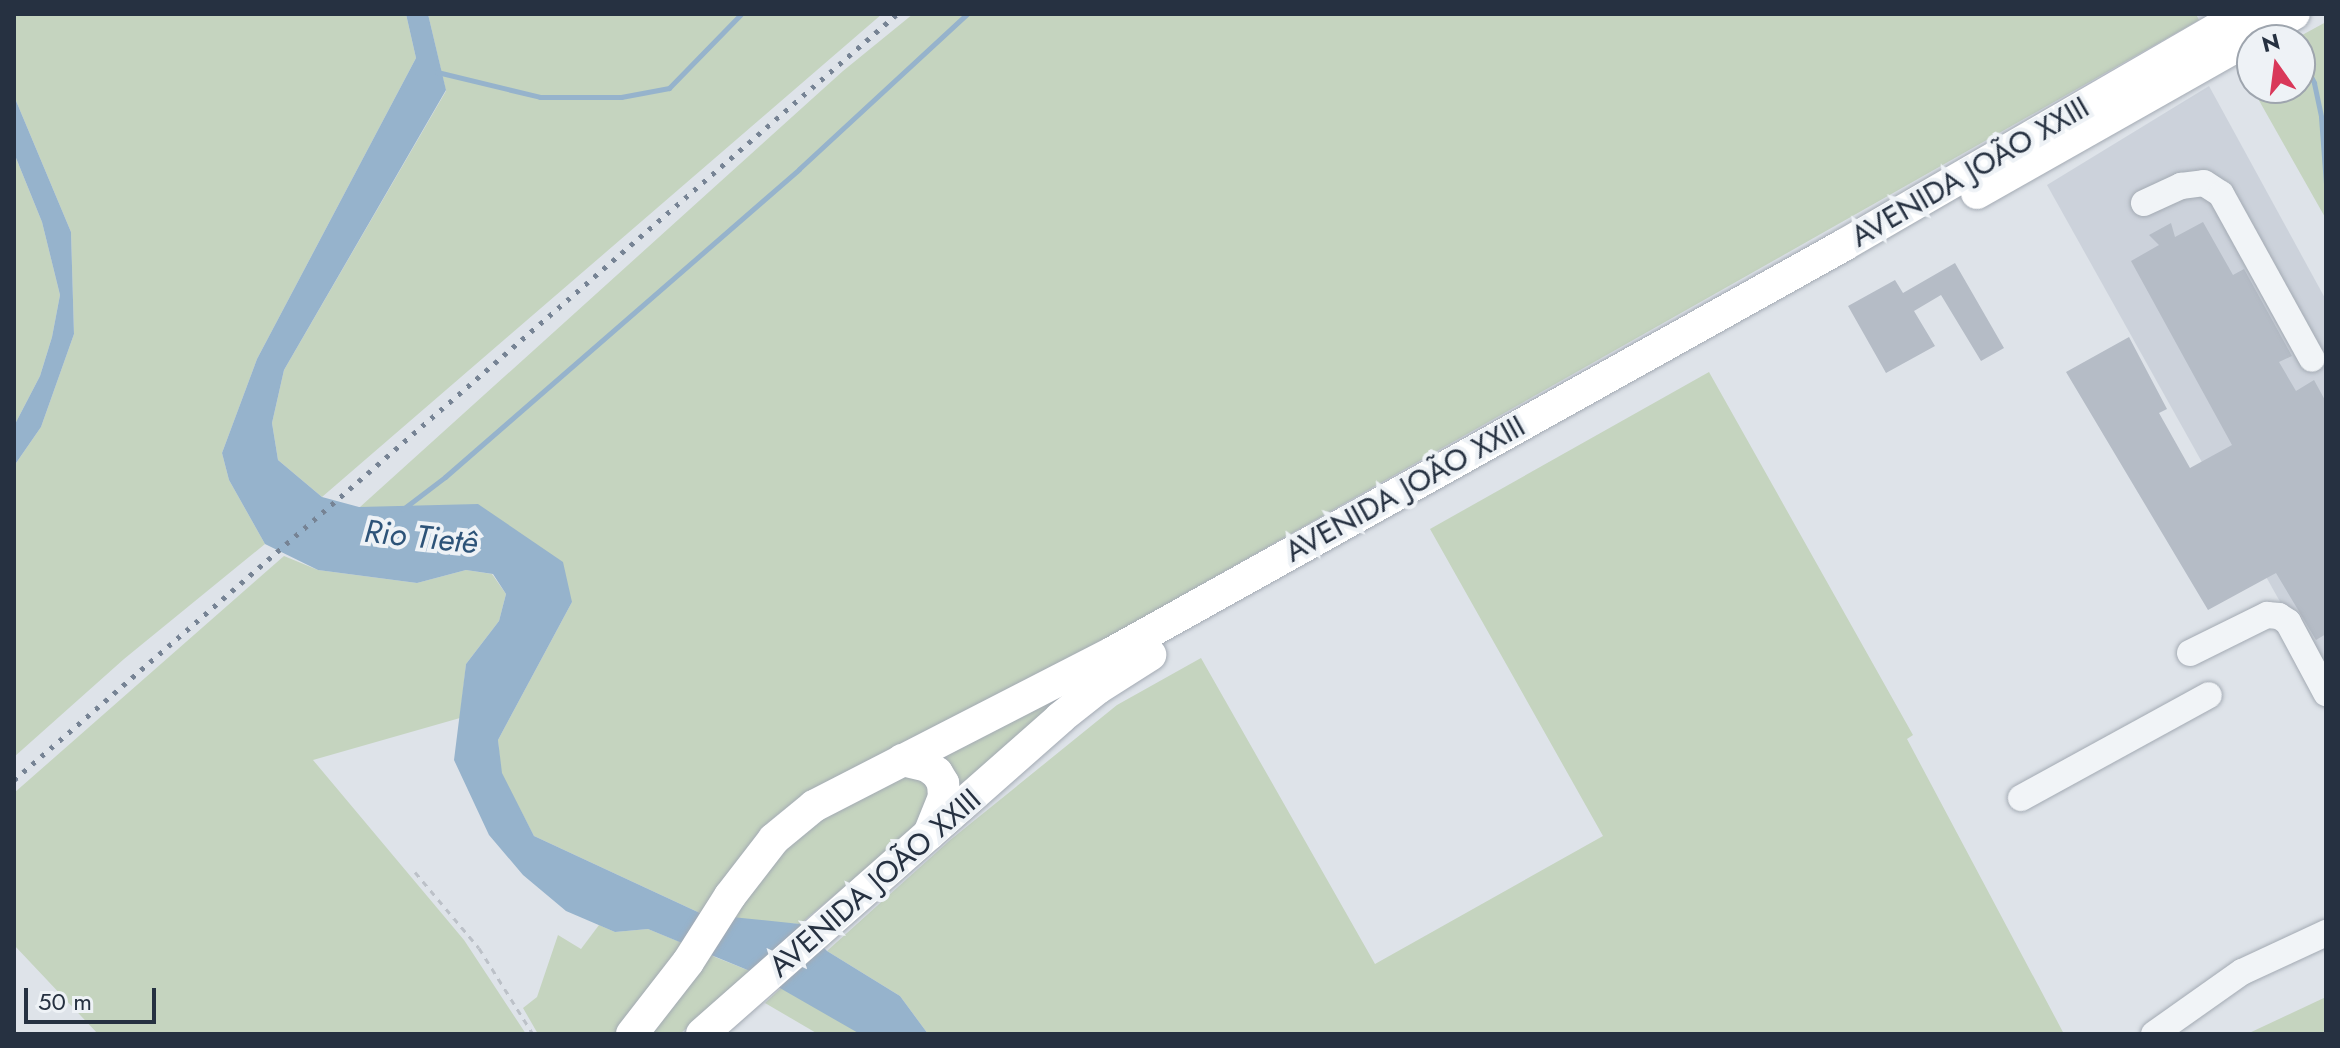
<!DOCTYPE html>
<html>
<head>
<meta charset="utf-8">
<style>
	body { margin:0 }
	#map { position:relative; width:2340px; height:1048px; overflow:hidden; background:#dee3e9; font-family:Jost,sans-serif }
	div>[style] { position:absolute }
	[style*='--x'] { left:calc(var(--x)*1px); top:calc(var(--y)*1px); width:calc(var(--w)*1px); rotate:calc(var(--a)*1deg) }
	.built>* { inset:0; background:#ccd2db }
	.green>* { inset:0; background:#c5d4bf }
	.water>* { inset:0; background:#96b3cc }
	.stream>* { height:5px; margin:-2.5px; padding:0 2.5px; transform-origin:2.5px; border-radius:2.5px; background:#96b3cc }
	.building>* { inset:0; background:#b5bcc6 }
	.path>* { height:3px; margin-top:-1.5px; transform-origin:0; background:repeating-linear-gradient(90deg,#bcc1c8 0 6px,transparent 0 12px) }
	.roads { filter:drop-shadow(0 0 2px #a3aab3) drop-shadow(0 0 2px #a3aab3) }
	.minor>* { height:26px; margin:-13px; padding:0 13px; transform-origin:13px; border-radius:13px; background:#f1f4f7 }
	.major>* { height:32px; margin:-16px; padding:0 16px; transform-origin:16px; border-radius:16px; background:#fff }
	.rail>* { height:5px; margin-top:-2.5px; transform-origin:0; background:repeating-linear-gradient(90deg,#768394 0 4px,transparent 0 12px) }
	span { translate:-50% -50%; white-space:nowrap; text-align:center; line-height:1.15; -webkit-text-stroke:8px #eef2f6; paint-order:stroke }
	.street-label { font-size:30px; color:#263141 }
	.water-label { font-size:32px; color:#2d5378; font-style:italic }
	.frame { position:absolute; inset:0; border:16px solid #263141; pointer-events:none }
	.north { position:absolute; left:2236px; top:24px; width:80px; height:80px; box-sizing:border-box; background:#eef2f6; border:2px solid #9ea5ae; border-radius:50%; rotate:346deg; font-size:22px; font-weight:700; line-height:32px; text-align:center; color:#263141 }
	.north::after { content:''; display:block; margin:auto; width:28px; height:36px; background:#d93859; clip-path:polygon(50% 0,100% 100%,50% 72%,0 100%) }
	.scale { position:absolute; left:24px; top:988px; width:132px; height:36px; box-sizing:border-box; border:4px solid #263141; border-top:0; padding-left:10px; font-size:24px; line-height:28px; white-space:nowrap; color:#263141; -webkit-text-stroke:6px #eef2f6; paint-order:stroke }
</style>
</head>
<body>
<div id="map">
	<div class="built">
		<i style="clip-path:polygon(2209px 86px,2326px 300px,2326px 684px,2047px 185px)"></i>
	</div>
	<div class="green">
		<i style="clip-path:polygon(14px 14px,406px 14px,416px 58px,257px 359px,222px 453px,229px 480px,265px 544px,124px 659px,14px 757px,14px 466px,41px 427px,74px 334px,71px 232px,14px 96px)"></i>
		<i style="clip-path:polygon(428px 14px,882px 14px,322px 497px,278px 460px,272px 423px,284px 370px,446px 91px)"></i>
		<i style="clip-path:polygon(913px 14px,2196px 14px,2199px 20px,958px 722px,853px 770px,782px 811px,760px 830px,702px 914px,534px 836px,501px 773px,498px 740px,572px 602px,360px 507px,843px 71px)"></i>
		<i style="clip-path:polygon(2326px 22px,2326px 219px,2252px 88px,2300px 88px,2300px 40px,2293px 40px)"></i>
		<i style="clip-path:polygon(14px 153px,42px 222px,60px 295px,52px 337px,40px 376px,14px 426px)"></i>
		<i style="clip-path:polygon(1709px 372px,1913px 735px,1907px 739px,2064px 1034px,928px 1034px,900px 996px,827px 951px,949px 841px,1117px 705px,1201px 658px,1375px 964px,1603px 836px,1430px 529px)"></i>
		<i style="clip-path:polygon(284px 556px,318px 570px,417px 583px,466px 570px,492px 574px,506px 594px,499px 621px,466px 664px,460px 718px,313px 760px,464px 940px,526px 1034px,98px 1034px,14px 945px,14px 793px)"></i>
		<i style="clip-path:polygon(1105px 669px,957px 791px,939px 760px)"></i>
		<i style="clip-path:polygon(907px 774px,936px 788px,916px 827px,800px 924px,734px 920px,732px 915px,805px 827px)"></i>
		<i style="clip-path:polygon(599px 925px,615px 932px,648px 929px,685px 944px,636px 1013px,616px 1034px,538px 1034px,523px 1008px,537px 997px,558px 935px,581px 949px)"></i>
		<i style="clip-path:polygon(710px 955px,750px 971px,680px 1034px,651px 1034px)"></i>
		<i style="clip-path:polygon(781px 988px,852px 1027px,860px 1034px,818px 1034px,765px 1003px)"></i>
		<i style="clip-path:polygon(2326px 997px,2326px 1034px,2247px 1034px)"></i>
	</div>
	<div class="water">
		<i style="clip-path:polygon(406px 14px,428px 14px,446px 90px,284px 370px,272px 423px,278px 460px,322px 497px,359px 507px,478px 504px,563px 562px,572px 602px,498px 740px,502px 773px,534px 836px,702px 914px,800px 924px,827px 951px,900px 996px,928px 1034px,860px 1034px,750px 971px,648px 929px,615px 932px,566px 911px,523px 875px,489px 835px,454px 760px,466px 664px,499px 621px,506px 594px,493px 574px,466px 570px,417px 583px,318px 570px,265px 544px,229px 480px,222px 453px,257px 359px,416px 58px)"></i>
		<i style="clip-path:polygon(14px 96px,71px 232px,74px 334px,41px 427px,14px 466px,14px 426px,40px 376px,52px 337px,60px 295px,42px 222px,14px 153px)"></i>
	</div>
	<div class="stream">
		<i style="--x:2300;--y:55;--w:31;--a:63"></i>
		<i style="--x:2314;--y:83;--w:35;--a:78"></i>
		<i style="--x:2321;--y:117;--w:66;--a:85.7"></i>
		<i style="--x:437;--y:72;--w:106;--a:13.6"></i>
		<i style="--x:540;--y:97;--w:81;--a:0"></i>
		<i style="--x:621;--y:97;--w:49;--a:-10.6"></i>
		<i style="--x:669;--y:88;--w:103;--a:-45.8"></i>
		<i style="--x:403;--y:509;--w:53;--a:-37.3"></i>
		<i style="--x:445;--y:477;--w:469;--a:-41"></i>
		<i style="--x:799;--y:169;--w:229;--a:-42.7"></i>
	</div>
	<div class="building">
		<i style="clip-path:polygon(2203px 222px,2233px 275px,2244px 269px,2292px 356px,2279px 362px,2296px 391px,2314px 380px,2326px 402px,2326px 634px,2316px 640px,2276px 573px,2208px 610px,2066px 372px,2129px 337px,2167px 409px,2159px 413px,2190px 468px,2232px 445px,2131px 261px,2159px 245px,2149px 235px,2171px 223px,2175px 237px)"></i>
		<i style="clip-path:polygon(1955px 263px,2004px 348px,1981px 361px,1941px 295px,1914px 311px,1935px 346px,1886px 373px,1848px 306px,1895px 280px,1903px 293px)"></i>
	</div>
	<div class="path">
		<i style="--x:415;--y:872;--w:99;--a:49.9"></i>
		<i style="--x:479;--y:948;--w:102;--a:57.9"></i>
	</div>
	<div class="roads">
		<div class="minor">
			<i style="--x:2144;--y:203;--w:41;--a:-24.7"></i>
			<i style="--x:2181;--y:186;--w:23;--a:-7"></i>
			<i style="--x:2204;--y:183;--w:20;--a:33"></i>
			<i style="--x:2221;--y:194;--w:188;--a:61.1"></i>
			<i style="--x:2190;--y:653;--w:86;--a:-26.3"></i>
			<i style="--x:2267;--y:615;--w:12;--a:5"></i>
			<i style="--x:2279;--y:616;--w:11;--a:34"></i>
			<i style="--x:2288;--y:622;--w:81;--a:61.8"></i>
			<i style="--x:2021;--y:798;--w:214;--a:-28.7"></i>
			<i style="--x:2154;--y:1034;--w:108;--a:-35.2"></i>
			<i style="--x:2242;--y:972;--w:93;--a:-24.9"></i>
		</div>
		<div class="major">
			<i style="--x:1977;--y:193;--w:364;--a:-29.5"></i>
			<i style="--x:902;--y:760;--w:26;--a:13"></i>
			<i style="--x:927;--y:766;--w:12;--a:35"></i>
			<i style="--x:937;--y:773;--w:12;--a:59"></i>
			<i style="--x:943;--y:783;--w:14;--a:86"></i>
			<i style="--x:944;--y:797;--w:40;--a:112"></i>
			<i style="--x:632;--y:1034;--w:91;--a:-52.1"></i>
			<i style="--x:688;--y:962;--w:78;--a:-57.5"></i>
			<i style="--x:730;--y:896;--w:72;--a:-52.3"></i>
			<i style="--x:774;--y:839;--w:52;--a:-39.5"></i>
			<i style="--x:814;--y:806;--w:335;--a:-27.2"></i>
			<i style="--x:1112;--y:653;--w:838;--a:-29.13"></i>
			<i style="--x:1844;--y:245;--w:461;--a:-30.1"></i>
			<i style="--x:702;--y:1034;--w:478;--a:-41.4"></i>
			<i style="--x:1060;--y:718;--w:48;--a:-38.3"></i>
			<i style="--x:1098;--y:688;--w:62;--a:-32.4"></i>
		</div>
	</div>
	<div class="rail">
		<i style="--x:14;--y:780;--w:1169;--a:-40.94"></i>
	</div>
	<div class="street-label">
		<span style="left:1970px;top:172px;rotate:-30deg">AVENIDA JOÃO XXIII</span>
		<span style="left:1405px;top:489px;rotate:-29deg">AVENIDA JOÃO XXIII</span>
		<span style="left:875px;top:883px;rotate:-41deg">AVENIDA JOÃO XXIII</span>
	</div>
	<div class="water-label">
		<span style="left:421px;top:537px;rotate:6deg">Rio Tietê</span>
	</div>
	<div class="frame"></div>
	<div class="north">N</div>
	<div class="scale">50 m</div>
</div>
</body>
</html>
